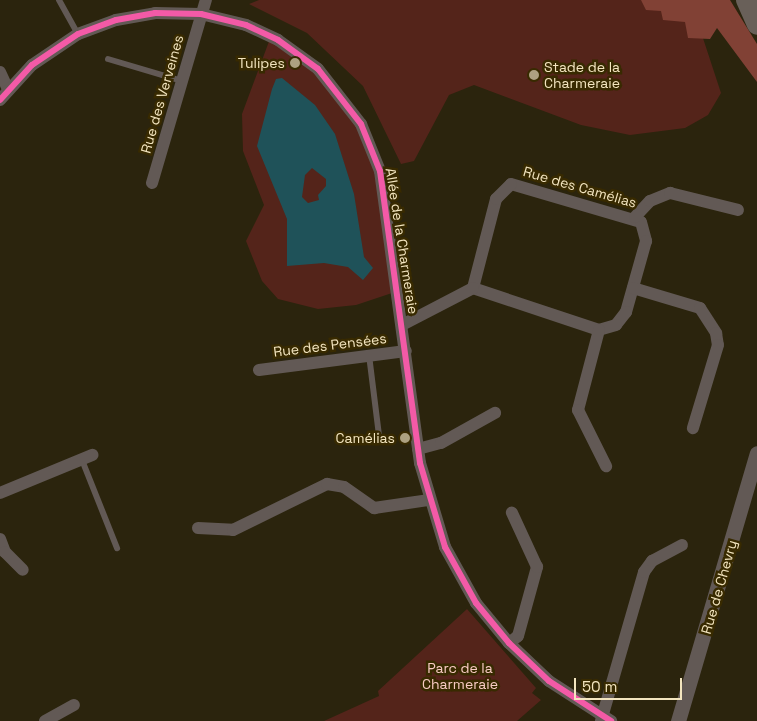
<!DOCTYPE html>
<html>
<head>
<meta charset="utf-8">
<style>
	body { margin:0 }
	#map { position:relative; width:757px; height:721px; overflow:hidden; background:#2b240d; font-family:"Space Grotesk",sans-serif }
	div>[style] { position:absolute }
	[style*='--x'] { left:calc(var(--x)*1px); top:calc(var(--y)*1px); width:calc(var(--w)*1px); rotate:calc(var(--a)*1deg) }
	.green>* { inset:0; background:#54241a }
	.forest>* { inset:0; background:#814135 }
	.water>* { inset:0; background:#1f5259 }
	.service>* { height:6px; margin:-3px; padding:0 3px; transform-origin:3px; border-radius:3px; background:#625955 }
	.minor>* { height:12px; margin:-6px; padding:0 6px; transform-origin:6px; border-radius:6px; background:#625955 }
	.tertiary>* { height:15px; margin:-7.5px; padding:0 7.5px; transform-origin:7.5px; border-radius:7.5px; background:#625955 }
	.trunk>* { height:20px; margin:-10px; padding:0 10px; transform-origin:10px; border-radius:10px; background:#696059 }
	.cycleway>* { height:6px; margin:-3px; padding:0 3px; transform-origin:3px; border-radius:3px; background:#f35aa7 }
	.dots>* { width:14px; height:14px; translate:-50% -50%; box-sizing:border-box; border:2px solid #382a00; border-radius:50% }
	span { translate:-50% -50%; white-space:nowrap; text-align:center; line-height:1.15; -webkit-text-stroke:5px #382a00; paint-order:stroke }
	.poi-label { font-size:14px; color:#f3e5bf }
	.right { translate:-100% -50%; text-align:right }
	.left { translate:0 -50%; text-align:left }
	.street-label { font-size:14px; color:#f3e5bf }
	.park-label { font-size:14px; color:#f8cbc3 }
	.scale { position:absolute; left:574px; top:678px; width:108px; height:22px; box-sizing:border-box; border:2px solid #f3e5bf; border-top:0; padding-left:6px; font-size:15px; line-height:18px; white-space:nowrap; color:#f3e5bf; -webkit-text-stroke:4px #382a00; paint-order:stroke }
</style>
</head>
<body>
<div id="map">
	<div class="green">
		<i style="clip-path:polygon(259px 0,681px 0,700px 29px,721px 93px,708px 115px,685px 128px,630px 135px,581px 125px,474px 85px,449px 95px,414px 161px,401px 164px,363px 86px,307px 33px,249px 4px)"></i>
		<i style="clip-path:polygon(271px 36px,294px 50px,368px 137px,398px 291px,356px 305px,318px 309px,278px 299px,262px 281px,246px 241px,264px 205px,243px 151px,242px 114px)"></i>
		<i style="clip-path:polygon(467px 609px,536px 688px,532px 693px,541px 700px,517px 721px,324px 721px,379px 696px,378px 691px)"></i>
	</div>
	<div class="forest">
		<i style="clip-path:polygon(641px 0,730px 0,757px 44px,757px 82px,717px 28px,710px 39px,688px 38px,685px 22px,663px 20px,661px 11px,646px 10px)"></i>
	</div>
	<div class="water">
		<i style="clip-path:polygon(evenodd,282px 78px,315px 105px,335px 134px,354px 194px,364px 257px,373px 268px,363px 280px,348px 267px,324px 263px,287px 266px,287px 219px,257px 146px,272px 89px,276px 79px,282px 78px,312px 168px,326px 179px,326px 186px,318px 195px,319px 200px,308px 203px,302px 197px,305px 175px,312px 168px)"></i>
	</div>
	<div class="service">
		<i style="--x:59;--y:0;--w:39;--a:61"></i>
		<i style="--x:108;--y:59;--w:77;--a:16.6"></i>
		<i style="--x:369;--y:355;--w:81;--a:82.9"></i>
		<i style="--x:82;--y:460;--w:95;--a:68.3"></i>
	</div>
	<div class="minor">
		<i style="--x:0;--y:72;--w:19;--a:65"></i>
		<i style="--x:0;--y:100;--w:47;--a:-47.6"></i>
		<i style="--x:32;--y:65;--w:55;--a:-34"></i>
		<i style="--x:78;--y:34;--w:40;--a:-20.2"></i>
		<i style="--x:116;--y:20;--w:40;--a:-10"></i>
		<i style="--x:155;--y:13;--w:46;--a:1.2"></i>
		<i style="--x:201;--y:14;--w:46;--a:13.7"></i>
		<i style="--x:246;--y:25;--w:35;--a:25"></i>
		<i style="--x:278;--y:40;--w:49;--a:35.9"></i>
		<i style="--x:318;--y:69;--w:70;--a:52"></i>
		<i style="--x:361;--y:124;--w:51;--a:68"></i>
		<i style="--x:380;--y:171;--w:295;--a:82.2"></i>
		<i style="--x:420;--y:463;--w:88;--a:73.4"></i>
		<i style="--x:445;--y:547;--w:64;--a:61"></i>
		<i style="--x:476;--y:603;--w:52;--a:50.5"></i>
		<i style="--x:509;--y:643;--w:55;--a:43.5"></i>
		<i style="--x:549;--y:681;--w:74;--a:32.8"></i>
		<i style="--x:152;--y:183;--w:191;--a:-73.6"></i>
		<i style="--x:511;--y:184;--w:135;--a:16.3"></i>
		<i style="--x:641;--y:222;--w:20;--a:75"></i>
		<i style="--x:646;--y:241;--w:74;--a:105.7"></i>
		<i style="--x:626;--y:312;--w:16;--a:128"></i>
		<i style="--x:616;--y:325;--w:18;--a:164"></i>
		<i style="--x:599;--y:330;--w:133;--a:-161.6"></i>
		<i style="--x:473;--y:288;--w:92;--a:-75.5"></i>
		<i style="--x:496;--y:199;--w:21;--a:-45"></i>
		<i style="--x:635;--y:217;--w:22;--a:-47"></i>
		<i style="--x:650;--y:201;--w:22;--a:-22"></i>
		<i style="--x:670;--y:193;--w:70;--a:14"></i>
		<i style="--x:633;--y:288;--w:70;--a:16.6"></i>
		<i style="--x:700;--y:308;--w:30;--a:57"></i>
		<i style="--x:716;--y:333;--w:12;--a:81"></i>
		<i style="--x:718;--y:345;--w:87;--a:106.8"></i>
		<i style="--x:402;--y:325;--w:80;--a:-27.5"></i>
		<i style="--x:599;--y:330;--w:83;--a:104.7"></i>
		<i style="--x:578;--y:410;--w:63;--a:63.4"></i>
		<i style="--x:259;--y:370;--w:148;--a:-7.4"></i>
		<i style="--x:418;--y:449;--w:24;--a:-15"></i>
		<i style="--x:441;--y:443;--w:62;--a:-29.1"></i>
		<i style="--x:0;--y:493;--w:100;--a:-22.4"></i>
		<i style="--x:198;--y:528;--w:35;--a:3"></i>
		<i style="--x:233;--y:530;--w:105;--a:-26.1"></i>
		<i style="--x:327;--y:484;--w:17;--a:10"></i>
		<i style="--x:344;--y:487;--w:37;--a:35"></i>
		<i style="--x:374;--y:508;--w:56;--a:-8.3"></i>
		<i style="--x:0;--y:539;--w:14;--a:69"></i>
		<i style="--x:5;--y:552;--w:25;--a:45"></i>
		<i style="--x:509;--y:643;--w:11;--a:-38"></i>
		<i style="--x:518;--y:636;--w:72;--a:-74.6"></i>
		<i style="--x:537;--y:567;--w:60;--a:-114.8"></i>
		<i style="--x:45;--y:721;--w:33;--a:-29"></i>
		<i style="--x:601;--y:721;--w:155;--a:-73.9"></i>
		<i style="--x:644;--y:572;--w:14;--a:-54"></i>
		<i style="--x:652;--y:561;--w:34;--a:-28"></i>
	</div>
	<div class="tertiary">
		<i style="--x:678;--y:721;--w:279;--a:-73.6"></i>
	</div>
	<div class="trunk">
		<i style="--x:746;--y:0;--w:27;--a:66"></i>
	</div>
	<div class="cycleway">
		<i style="--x:0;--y:100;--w:47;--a:-47.6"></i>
		<i style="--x:32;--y:65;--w:55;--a:-34"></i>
		<i style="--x:78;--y:34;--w:40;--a:-20.2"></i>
		<i style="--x:116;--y:20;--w:40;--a:-10"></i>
		<i style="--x:155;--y:13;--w:46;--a:1.2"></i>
		<i style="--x:201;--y:14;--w:46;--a:13.7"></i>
		<i style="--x:246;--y:25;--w:35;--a:25"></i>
		<i style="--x:278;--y:40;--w:49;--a:35.9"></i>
		<i style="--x:318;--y:69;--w:70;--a:52"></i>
		<i style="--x:361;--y:124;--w:51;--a:68"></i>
		<i style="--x:380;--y:171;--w:295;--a:82.2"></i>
		<i style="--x:420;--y:463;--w:88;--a:73.4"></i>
		<i style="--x:445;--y:547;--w:64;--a:61"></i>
		<i style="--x:476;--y:603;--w:52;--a:50.5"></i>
		<i style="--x:509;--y:643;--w:55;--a:43.5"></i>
		<i style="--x:549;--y:681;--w:74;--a:32.8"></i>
	</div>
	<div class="dots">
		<i style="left:295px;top:63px;background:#ada181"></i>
		<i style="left:534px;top:75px;background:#ada181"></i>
		<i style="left:405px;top:438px;background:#ada181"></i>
	</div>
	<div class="poi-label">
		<span class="right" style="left:285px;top:63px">Tulipes</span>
		<span class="left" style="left:544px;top:75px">Stade de la<br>Charmeraie</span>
		<span class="right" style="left:395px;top:438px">Camélias</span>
	</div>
	<div class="street-label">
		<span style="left:162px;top:94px;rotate:-74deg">Rue des Verveines</span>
		<span style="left:580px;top:187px;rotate:16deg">Rue des Camélias</span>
		<span style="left:402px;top:241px;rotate:81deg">Allée de la Charmeraie</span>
		<span style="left:330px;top:345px;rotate:-7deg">Rue des Pensées</span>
		<span style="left:719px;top:587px;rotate:-74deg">Rue de Chevry</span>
	</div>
	<div class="park-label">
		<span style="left:460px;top:676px">Parc de la<br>Charmeraie</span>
	</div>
	<div class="scale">50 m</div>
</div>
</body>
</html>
